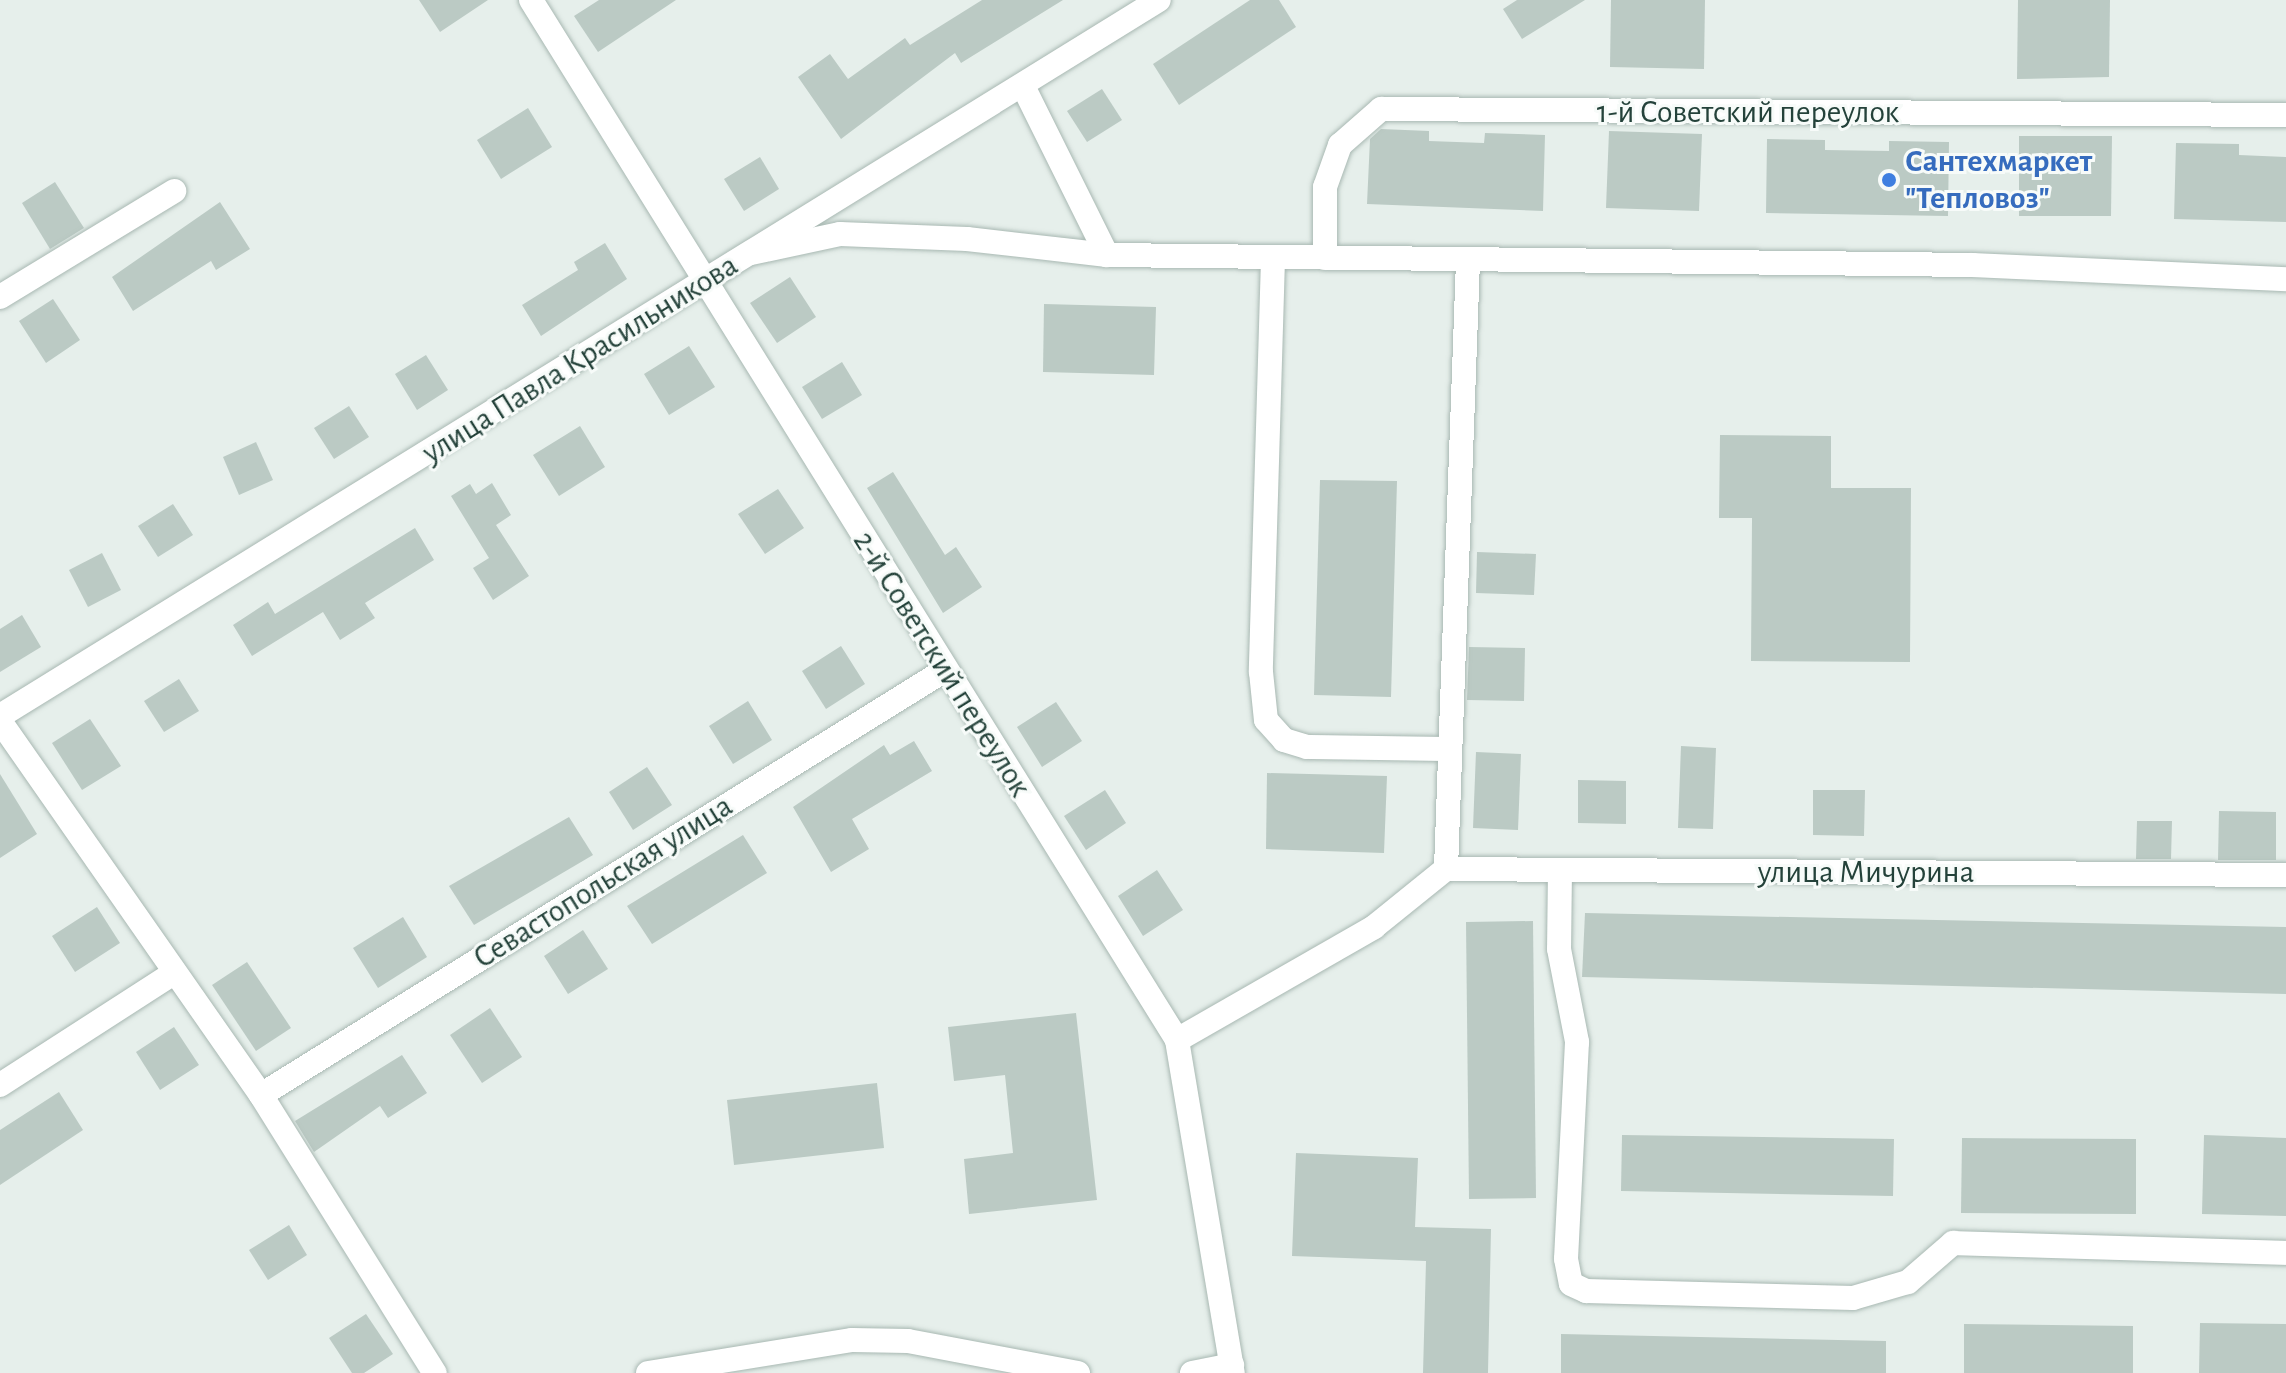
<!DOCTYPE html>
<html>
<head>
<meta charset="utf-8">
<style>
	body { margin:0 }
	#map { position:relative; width:2286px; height:1373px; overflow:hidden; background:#e6efeb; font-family:"Alegreya Sans",sans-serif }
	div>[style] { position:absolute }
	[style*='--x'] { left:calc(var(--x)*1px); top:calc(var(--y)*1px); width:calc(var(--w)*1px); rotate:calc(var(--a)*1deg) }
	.building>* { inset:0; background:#bbcac4 }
	.roads { filter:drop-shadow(0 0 2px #a8b8b2) drop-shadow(0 0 2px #a8b8b2) }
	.minor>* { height:24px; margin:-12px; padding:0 12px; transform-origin:12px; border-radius:12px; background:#fff }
	.dots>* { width:22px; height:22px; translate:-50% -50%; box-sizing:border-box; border:4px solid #f7fbf9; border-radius:50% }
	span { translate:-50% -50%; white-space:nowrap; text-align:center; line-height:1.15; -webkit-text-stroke:6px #f7fbf9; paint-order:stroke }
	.street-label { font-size:32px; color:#24423a }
	.shop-label { font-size:32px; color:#366cbe; font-weight:700 }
	.left { translate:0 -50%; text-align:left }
</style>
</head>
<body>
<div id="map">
	<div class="building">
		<i style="clip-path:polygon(419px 0,488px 0,440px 32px)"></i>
		<i style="clip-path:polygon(599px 0,676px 0,598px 52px,574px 16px)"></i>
		<i style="clip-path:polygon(982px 0,1063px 0,961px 63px,955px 53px,841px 139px,798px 77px,830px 54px,848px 79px,905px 38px,910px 45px)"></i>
		<i style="clip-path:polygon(1250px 0,1279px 0,1296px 27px,1179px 105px,1153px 64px)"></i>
		<i style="clip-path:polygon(1517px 0,1585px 0,1522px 39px,1503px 9px)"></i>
		<i style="clip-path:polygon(1611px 0,1705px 0,1704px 69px,1610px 67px)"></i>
		<i style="clip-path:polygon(2018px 0,2110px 0,2109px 77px,2017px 79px)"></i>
		<i style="clip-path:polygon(1102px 89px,1122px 120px,1087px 142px,1067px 111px)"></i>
		<i style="clip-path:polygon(528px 108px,552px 147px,501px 179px,477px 140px)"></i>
		<i style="clip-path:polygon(1381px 129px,1429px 131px,1429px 141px,1484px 143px,1485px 133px,1545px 135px,1543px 211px,1367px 204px,1370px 139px)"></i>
		<i style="clip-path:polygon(1609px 131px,1702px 134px,1699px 211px,1606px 208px)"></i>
		<i style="clip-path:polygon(2019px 136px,2112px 136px,2111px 216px,2019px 216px)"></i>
		<i style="clip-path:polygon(1767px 139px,1825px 140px,1825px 150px,1889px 151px,1889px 141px,1949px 142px,1948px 216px,1766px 213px)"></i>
		<i style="clip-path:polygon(2176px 143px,2239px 144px,2239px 155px,2286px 157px,2286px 222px,2174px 219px)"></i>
		<i style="clip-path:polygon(760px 157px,779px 189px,744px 211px,724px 179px)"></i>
		<i style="clip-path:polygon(55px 182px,84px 228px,50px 249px,22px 203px)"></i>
		<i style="clip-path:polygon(220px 202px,250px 249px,216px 270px,211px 261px,133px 311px,112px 277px)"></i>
		<i style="clip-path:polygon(605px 243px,627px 279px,541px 336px,522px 305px,578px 270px,574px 262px)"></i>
		<i style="clip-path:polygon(790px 277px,816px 317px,777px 343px,750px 303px)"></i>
		<i style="clip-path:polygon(53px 299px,80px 340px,46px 363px,19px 321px)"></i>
		<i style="clip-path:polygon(1044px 304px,1156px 307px,1154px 375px,1043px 372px)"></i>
		<i style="clip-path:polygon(689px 346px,715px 387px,669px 415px,644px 374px)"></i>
		<i style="clip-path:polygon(426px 355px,448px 390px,417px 410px,395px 374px)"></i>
		<i style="clip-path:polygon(842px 362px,862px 395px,822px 419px,802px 387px)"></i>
		<i style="clip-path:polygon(349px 406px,369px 437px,334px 459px,314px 428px)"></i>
		<i style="clip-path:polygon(580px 426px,605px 467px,559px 496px,533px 455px)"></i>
		<i style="clip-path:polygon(1720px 435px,1831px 436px,1831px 488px,1911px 488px,1910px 662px,1751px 661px,1752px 518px,1719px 518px)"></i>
		<i style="clip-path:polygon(256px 442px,273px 480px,239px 495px,223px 457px)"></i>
		<i style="clip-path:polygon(893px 472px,945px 555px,956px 547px,982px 587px,943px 613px,867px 488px)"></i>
		<i style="clip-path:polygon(1320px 480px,1397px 481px,1391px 697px,1314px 695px)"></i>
		<i style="clip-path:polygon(492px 483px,511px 515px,496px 525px,529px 576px,493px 600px,473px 568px,489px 558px,451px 496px,470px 484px,476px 494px)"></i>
		<i style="clip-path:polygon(778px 489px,804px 528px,765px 554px,738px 514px)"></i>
		<i style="clip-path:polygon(173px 504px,193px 535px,158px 557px,138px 526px)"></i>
		<i style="clip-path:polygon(415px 528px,434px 560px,365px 603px,375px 618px,340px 640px,323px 612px,252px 656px,233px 625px,268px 602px,275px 614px)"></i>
		<i style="clip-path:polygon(1477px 552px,1536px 554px,1534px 595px,1476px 593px)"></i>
		<i style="clip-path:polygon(102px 553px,121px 590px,88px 607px,69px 570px)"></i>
		<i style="clip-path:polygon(22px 615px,41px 647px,0 672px,0 629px)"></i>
		<i style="clip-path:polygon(841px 646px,865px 684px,826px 709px,802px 671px)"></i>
		<i style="clip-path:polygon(1469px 647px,1525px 648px,1524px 701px,1467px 700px)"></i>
		<i style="clip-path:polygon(179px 679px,199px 711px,164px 732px,144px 701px)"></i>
		<i style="clip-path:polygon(748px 701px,772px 740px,733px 764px,709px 726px)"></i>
		<i style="clip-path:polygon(1056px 702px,1082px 741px,1042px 767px,1017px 727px)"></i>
		<i style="clip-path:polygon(90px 719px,121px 766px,82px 790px,52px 743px)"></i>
		<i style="clip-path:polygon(914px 741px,932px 771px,852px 819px,869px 849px,831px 872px,793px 807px,884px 745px,890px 755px)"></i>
		<i style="clip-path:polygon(1681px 746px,1716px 748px,1713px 829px,1678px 828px)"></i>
		<i style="clip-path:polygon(1476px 752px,1521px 754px,1518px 830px,1473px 828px)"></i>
		<i style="clip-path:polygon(647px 767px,672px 805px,633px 830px,609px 792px)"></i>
		<i style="clip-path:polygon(1267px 773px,1387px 776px,1384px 853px,1266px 849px)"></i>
		<i style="clip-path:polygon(0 774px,37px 834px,0 858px)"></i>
		<i style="clip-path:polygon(1578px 780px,1626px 781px,1626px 824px,1578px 823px)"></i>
		<i style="clip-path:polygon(1105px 790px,1126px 823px,1086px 850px,1064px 816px)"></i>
		<i style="clip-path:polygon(1813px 790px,1865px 790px,1864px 836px,1813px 835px)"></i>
		<i style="clip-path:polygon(2219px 811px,2276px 812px,2276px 860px,2218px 860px)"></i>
		<i style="clip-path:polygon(569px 817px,593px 855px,474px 925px,449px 886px)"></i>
		<i style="clip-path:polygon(2137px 821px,2172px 821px,2171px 859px,2136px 859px)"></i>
		<i style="clip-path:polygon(743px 835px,767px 873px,652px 944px,627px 906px)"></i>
		<i style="clip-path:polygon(1157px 870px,1183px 910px,1143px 936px,1118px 896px)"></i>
		<i style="clip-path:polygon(97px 907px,120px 943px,75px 972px,52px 936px)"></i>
		<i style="clip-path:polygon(1585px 913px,2286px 927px,2286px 994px,1582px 977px)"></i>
		<i style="clip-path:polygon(403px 917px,427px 957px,378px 988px,353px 948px)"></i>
		<i style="clip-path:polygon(1533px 921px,1536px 1198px,1469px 1199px,1466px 922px)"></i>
		<i style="clip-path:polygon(583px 930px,608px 969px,568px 994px,544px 956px)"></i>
		<i style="clip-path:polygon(247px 962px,291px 1028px,256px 1051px,212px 985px)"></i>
		<i style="clip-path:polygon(490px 1008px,522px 1057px,482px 1083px,450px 1035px)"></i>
		<i style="clip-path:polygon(1076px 1013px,1097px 1200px,969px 1214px,964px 1159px,1013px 1153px,1005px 1075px,954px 1081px,948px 1027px)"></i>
		<i style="clip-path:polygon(174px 1027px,199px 1065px,160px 1090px,136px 1052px)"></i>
		<i style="clip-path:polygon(402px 1055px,427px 1093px,388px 1118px,380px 1106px,314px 1152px,295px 1121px)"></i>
		<i style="clip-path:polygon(877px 1083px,884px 1148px,734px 1165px,727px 1100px)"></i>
		<i style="clip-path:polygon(59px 1092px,83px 1130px,0 1185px,0 1130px)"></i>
		<i style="clip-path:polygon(1622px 1135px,1894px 1139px,1893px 1196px,1621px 1191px)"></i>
		<i style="clip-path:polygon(2204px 1135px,2286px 1138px,2286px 1216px,2202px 1214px)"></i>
		<i style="clip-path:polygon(1962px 1138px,2136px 1139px,2136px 1214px,1961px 1213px)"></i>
		<i style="clip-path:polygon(1296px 1153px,1418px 1158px,1415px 1227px,1491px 1229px,1488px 1373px,1423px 1373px,1426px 1261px,1292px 1256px)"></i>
		<i style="clip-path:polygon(289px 1225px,307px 1255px,268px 1280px,249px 1250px)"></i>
		<i style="clip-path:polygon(366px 1314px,393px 1354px,364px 1373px,352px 1373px,329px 1338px)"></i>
		<i style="clip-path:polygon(2200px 1323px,2286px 1324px,2286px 1373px,2199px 1373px)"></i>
		<i style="clip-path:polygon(1964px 1324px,2133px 1326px,2133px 1373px,1964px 1373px)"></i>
		<i style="clip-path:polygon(1561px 1334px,1886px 1341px,1886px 1373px,1561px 1373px)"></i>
	</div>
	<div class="roads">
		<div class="minor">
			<i style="--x:531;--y:0;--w:1224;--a:58.15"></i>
			<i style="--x:1177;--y:1040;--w:338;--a:80.5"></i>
			<i style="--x:1023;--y:86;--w:189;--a:63.6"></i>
			<i style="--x:751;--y:253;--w:91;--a:-12.1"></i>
			<i style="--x:840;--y:234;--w:127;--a:2.3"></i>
			<i style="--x:967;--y:239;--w:141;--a:6.5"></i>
			<i style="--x:1107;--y:255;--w:866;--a:0.66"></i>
			<i style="--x:1973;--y:265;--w:313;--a:2.6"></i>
			<i style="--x:1325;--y:258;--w:71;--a:-90"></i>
			<i style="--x:1325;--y:187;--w:45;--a:-70.3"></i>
			<i style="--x:1340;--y:145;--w:55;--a:-41.3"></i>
			<i style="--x:1381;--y:109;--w:905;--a:0.38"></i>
			<i style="--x:1273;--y:259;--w:413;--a:91.7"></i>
			<i style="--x:1261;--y:672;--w:48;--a:84.1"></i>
			<i style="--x:1266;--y:720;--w:27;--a:48"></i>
			<i style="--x:1284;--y:740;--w:24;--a:17"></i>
			<i style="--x:1307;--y:747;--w:143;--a:0.8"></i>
			<i style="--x:0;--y:297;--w:204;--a:-31.3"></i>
			<i style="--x:0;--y:716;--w:1362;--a:-31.71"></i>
			<i style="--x:0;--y:721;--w:456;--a:55.1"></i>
			<i style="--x:261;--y:1095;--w:328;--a:58"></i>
			<i style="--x:1446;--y:869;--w:840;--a:0.41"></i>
			<i style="--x:1560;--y:870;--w:79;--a:90.7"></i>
			<i style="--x:1559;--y:949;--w:95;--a:79"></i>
			<i style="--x:1577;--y:1042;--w:217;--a:92.9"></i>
			<i style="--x:1566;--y:1259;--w:25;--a:79"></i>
			<i style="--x:1571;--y:1284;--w:17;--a:25"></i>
			<i style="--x:1586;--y:1291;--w:267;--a:1.5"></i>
			<i style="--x:1853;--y:1298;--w:57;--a:-16.2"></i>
			<i style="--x:1908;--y:1282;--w:60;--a:-40.9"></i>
			<i style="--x:1953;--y:1243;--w:333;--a:1.7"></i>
			<i style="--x:1177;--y:1040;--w:227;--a:-29.8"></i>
			<i style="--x:1374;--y:927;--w:92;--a:-38.9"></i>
			<i style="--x:1446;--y:869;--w:609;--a:-87.93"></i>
			<i style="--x:0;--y:1085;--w:203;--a:-32.8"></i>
			<i style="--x:261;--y:1095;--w:805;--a:-31.85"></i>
			<i style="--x:648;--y:1373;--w:207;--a:-9.2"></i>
			<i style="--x:852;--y:1340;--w:56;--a:1"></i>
			<i style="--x:908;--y:1341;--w:173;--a:10.7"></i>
			<i style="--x:1192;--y:1373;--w:41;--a:-11.3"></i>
		</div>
	</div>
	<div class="dots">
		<i style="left:1889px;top:180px;background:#3f7fe0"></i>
	</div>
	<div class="street-label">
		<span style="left:1748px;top:112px">1-й Советский переулок</span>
		<span style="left:580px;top:359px;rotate:-32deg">улица Павла Красильникова</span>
		<span style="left:942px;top:664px;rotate:58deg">2-й Советский переулок</span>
		<span style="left:1866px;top:872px">улица Мичурина</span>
		<span style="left:603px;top:882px;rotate:-32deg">Севастопольская улица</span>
	</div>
	<div class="shop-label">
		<span class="left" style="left:1905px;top:180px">Сантехмаркет<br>"Тепловоз"</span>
	</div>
</div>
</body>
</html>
